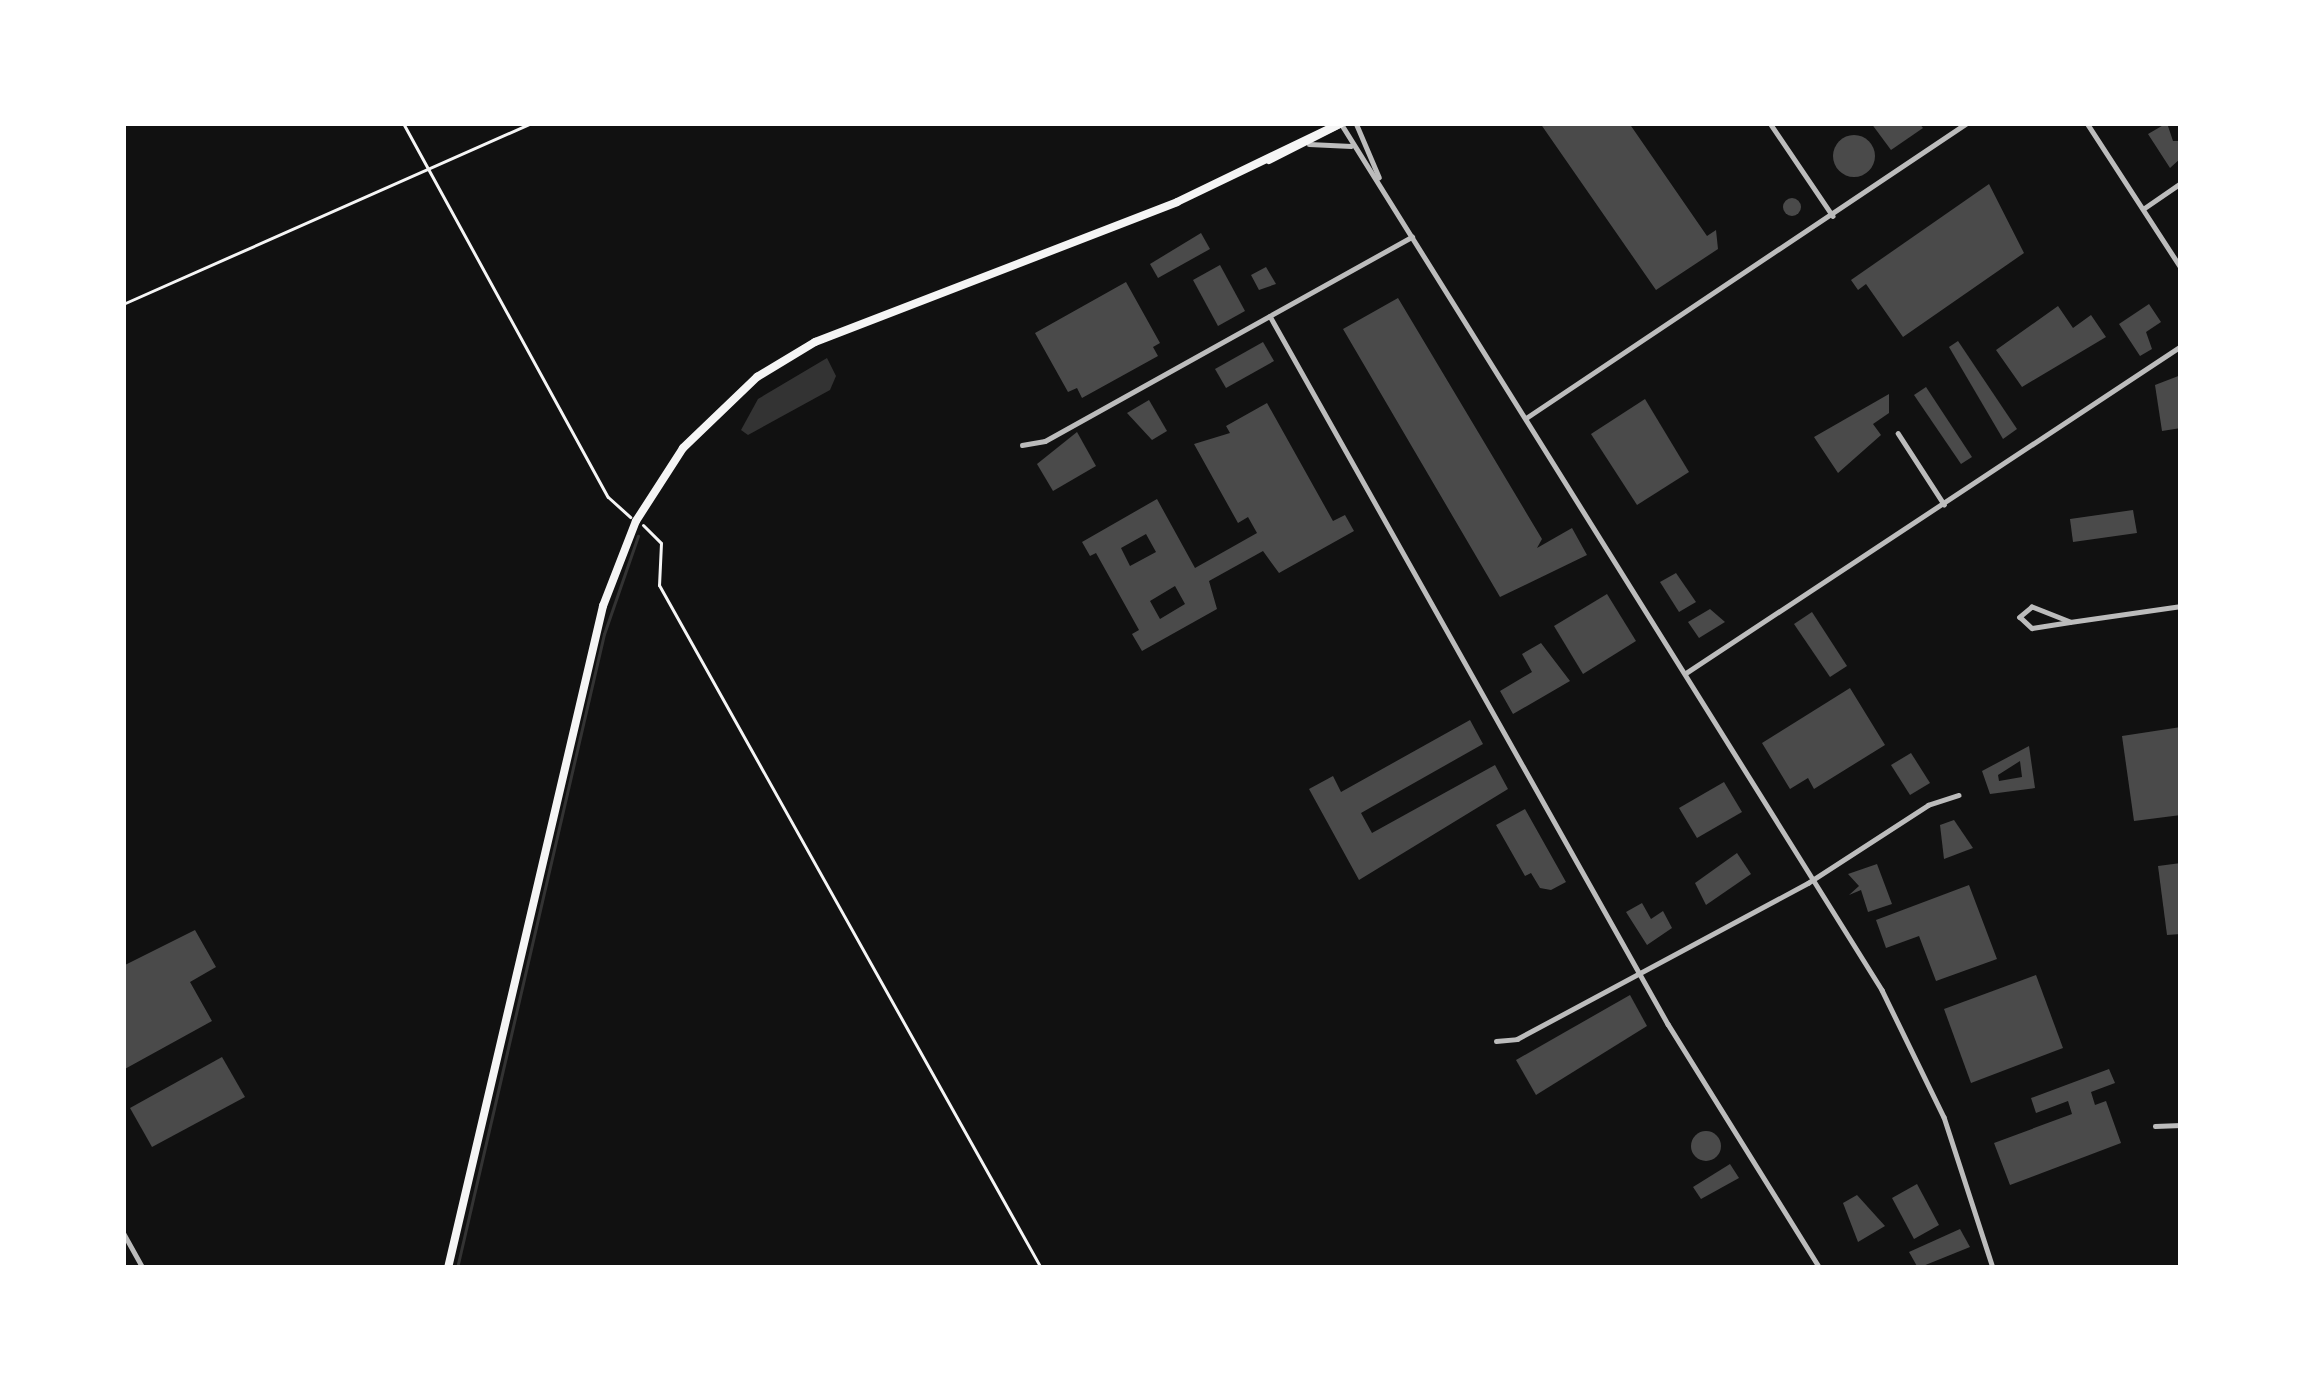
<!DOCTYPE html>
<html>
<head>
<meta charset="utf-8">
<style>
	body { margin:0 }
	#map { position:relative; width:2304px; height:1391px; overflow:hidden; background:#111; font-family:"Public Sans",sans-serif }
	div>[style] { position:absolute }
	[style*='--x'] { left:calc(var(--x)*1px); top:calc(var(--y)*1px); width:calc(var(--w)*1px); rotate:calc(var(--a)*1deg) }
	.water>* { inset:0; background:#333 }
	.stream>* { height:3px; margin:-1.5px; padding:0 1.5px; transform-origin:1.5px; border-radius:1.5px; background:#333 }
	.building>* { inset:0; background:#4a4a4a }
	.round { border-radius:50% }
	.path>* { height:3px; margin:-1.5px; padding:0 1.5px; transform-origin:1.5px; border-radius:1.5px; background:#f5f5f5 }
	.minor>* { height:4.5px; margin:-2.25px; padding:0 2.25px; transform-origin:2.25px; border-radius:2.25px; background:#bcbcbc }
	.secondary>* { height:8px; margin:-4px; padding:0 4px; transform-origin:4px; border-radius:4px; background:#f5f5f5 }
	span { translate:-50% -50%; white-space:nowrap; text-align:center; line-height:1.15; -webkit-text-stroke:9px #fff; paint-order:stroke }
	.frame { position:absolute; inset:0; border:126px solid #fff; pointer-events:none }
</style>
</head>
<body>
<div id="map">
	<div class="water">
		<i style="clip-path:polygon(827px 358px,836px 376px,830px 390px,748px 435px,741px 430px,758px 399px)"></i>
	</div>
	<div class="stream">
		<i style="--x:457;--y:1268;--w:651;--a:-76.95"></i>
		<i style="--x:604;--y:634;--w:104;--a:-70.9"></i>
	</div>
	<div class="building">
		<i style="clip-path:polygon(1540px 123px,1629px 123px,1707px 236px,1716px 230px,1718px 249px,1656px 290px)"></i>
		<i style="clip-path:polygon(1871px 123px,1919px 123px,1923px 128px,1891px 150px)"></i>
		<i style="clip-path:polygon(2167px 123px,2173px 141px,2181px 141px,2181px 158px,2170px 168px,2148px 134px)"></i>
		<i class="round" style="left:1833px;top:135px;width:42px;height:42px"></i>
		<i style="clip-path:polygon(1989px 184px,2024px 253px,1903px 337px,1866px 284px,1858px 290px,1851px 280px)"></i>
		<i class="round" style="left:1783px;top:198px;width:18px;height:18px"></i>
		<i style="clip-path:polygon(1201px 233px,1210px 249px,1158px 278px,1150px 264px)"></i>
		<i style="clip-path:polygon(1220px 265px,1245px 311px,1218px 326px,1193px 280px)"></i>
		<i style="clip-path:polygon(1266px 267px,1276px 284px,1259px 290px,1251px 275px)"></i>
		<i style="clip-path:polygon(1126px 282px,1160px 343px,1153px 347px,1158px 356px,1082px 398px,1077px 388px,1068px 392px,1035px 333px)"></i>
		<i style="clip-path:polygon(1398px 298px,1542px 539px,1537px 548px,1572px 528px,1587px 555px,1500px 597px,1343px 329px)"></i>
		<i style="clip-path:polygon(2149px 304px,2161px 322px,2146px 332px,2152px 349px,2140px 356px,2119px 324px)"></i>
		<i style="clip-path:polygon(2058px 306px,2073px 328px,2091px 315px,2106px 337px,2022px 387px,1996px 350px)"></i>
		<i style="clip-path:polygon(1958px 341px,2017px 429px,2003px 439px,1949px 347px)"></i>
		<i style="clip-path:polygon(1263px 342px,1274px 361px,1226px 388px,1215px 369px)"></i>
		<i style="clip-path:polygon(2181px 375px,2181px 428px,2162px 431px,2155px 385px)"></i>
		<i style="clip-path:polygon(1926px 387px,1972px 457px,1961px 464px,1914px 395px)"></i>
		<i style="clip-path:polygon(1889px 394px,1889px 413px,1873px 424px,1881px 435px,1838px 473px,1814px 437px)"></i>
		<i style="clip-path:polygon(1645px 399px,1689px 472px,1637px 505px,1591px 434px)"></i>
		<i style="clip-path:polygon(1149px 400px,1167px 431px,1152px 440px,1127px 413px)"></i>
		<i style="clip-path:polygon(evenodd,1267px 403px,1333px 521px,1345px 515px,1354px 531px,1279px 573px,1263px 551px,1209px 581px,1217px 609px,1142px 651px,1132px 634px,1139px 630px,1096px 553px,1090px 556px,1082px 542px,1157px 499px,1195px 568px,1257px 533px,1248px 517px,1238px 523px,1194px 444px,1230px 433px,1226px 426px,1267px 403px,1146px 534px,1156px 552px,1130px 566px,1121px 548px,1146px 534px,1267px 403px,1175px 586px,1185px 604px,1160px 619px,1150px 601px,1175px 586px)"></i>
		<i style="clip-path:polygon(1077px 432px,1096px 466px,1053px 491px,1037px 464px)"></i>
		<i style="clip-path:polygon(2133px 510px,2137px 533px,2073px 542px,2070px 519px)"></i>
		<i style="clip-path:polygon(1676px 573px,1696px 602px,1679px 612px,1660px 582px)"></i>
		<i style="clip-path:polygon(1607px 594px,1636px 641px,1583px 674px,1554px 626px)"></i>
		<i style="clip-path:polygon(1710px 609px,1725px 622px,1699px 638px,1688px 622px)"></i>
		<i style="clip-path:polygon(1812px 612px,1847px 666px,1830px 677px,1794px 624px)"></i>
		<i style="clip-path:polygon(1541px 643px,1570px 681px,1513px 714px,1500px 691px,1532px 672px,1522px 654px)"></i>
		<i style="clip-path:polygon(1850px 688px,1885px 745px,1814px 789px,1808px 778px,1790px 789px,1762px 743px)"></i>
		<i style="clip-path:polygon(1470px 720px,1483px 744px,1361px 813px,1372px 833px,1495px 765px,1508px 789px,1359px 880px,1309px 789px,1333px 776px,1341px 792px)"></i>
		<i style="clip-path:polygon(2181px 727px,2181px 815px,2134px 821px,2122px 736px)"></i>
		<i style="clip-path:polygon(evenodd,2029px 746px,2035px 788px,1990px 794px,1982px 771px,2029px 746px,2020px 761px,2022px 777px,1999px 781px,1998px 775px,2020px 761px)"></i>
		<i style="clip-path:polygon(1911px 753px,1930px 783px,1910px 795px,1891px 765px)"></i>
		<i style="clip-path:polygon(1724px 782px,1742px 812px,1697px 838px,1679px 808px)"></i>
		<i style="clip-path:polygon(1525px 809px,1566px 882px,1551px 890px,1540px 888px,1531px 873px,1525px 876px,1496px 825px)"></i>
		<i style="clip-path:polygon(1954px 820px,1973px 848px,1944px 859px,1940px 825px)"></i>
		<i style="clip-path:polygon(1737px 853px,1751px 874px,1706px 905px,1695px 883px)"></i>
		<i style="clip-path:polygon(2181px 863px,2181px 934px,2167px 935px,2158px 866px)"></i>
		<i style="clip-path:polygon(1877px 864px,1892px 904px,1868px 912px,1861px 890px,1849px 895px,1859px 886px,1848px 874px)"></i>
		<i style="clip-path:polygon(1969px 885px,1997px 959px,1936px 981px,1919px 936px,1886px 948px,1876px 920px)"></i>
		<i style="clip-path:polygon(1642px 903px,1651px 919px,1663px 911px,1672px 928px,1647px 945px,1626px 912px)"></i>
		<i style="clip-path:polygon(195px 930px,216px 967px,190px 982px,212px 1021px,123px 1070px,123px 966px)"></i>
		<i style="clip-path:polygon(2036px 975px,2063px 1048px,1971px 1083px,1944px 1009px)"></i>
		<i style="clip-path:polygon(1630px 995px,1647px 1026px,1536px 1095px,1516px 1060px)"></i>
		<i style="clip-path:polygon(222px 1057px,245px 1097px,152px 1147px,130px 1108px)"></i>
		<i style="clip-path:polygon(2109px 1069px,2115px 1083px,2091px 1092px,2095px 1105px,2106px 1101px,2121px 1143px,2010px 1185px,1994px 1143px,2072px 1114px,2068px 1101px,2036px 1113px,2031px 1098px)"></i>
		<i class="round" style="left:1691px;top:1131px;width:30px;height:30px"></i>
		<i style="clip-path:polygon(1730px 1164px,1739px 1178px,1701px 1199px,1693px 1187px)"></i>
		<i style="clip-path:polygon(1917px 1184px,1939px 1225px,1914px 1239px,1892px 1198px)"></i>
		<i style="clip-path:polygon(1857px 1195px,1885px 1226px,1858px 1242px,1843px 1203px)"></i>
		<i style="clip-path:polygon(1960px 1229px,1970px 1247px,1918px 1268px,1909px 1252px)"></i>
	</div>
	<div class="path">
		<i style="--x:403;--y:123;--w:426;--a:61.3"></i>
		<i style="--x:608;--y:497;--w:30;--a:42"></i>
		<i style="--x:123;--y:304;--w:447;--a:-23.9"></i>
		<i style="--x:643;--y:525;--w:25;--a:45"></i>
		<i style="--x:661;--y:543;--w:42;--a:92.7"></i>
		<i style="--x:659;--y:585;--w:783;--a:60.78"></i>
	</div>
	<div class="minor">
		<i style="--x:1356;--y:123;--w:59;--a:66.9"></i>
		<i style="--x:1770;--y:123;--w:112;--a:55.9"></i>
		<i style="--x:2087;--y:123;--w:173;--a:57"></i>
		<i style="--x:1342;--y:125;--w:1020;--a:58.02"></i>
		<i style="--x:1882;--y:990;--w:141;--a:64"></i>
		<i style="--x:1944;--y:1117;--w:159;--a:72"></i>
		<i style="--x:1309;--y:144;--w:42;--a:2.7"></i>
		<i style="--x:2143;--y:209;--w:46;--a:-34.4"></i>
		<i style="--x:1270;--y:316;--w:812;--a:60.66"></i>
		<i style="--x:1668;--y:1024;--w:287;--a:58.1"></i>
		<i style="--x:1526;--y:418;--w:531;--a:-33.78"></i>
		<i style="--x:1898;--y:433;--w:85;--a:57.1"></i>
		<i style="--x:1022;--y:445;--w:23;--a:-10"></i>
		<i style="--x:1045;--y:441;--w:420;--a:-29.1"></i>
		<i style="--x:2070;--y:622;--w:41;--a:-158.5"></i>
		<i style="--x:2032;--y:607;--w:16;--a:140"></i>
		<i style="--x:2020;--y:617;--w:16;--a:43"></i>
		<i style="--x:2032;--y:628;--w:38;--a:-9"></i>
		<i style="--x:2070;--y:622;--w:112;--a:-8.2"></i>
		<i style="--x:1686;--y:673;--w:593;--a:-33.45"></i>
		<i style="--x:1496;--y:1041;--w:21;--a:-5"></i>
		<i style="--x:1517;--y:1039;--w:330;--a:-28.2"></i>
		<i style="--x:1808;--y:883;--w:143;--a:-33"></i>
		<i style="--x:1928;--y:805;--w:32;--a:-18"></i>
		<i style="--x:2155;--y:1126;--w:26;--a:-2"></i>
		<i style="--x:123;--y:1232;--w:41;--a:60.9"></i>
	</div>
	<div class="secondary">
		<i style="--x:1269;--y:160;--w:80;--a:-26.9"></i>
		<i style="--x:448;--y:1268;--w:680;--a:-76.82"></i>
		<i style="--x:603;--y:606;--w:91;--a:-68.8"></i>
		<i style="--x:636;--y:521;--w:87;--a:-57.2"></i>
		<i style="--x:683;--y:448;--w:103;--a:-43.8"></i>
		<i style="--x:757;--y:377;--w:68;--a:-31.1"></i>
		<i style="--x:815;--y:342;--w:388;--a:-21.1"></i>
		<i style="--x:1177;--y:202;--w:182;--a:-25.7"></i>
	</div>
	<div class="frame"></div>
</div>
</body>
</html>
